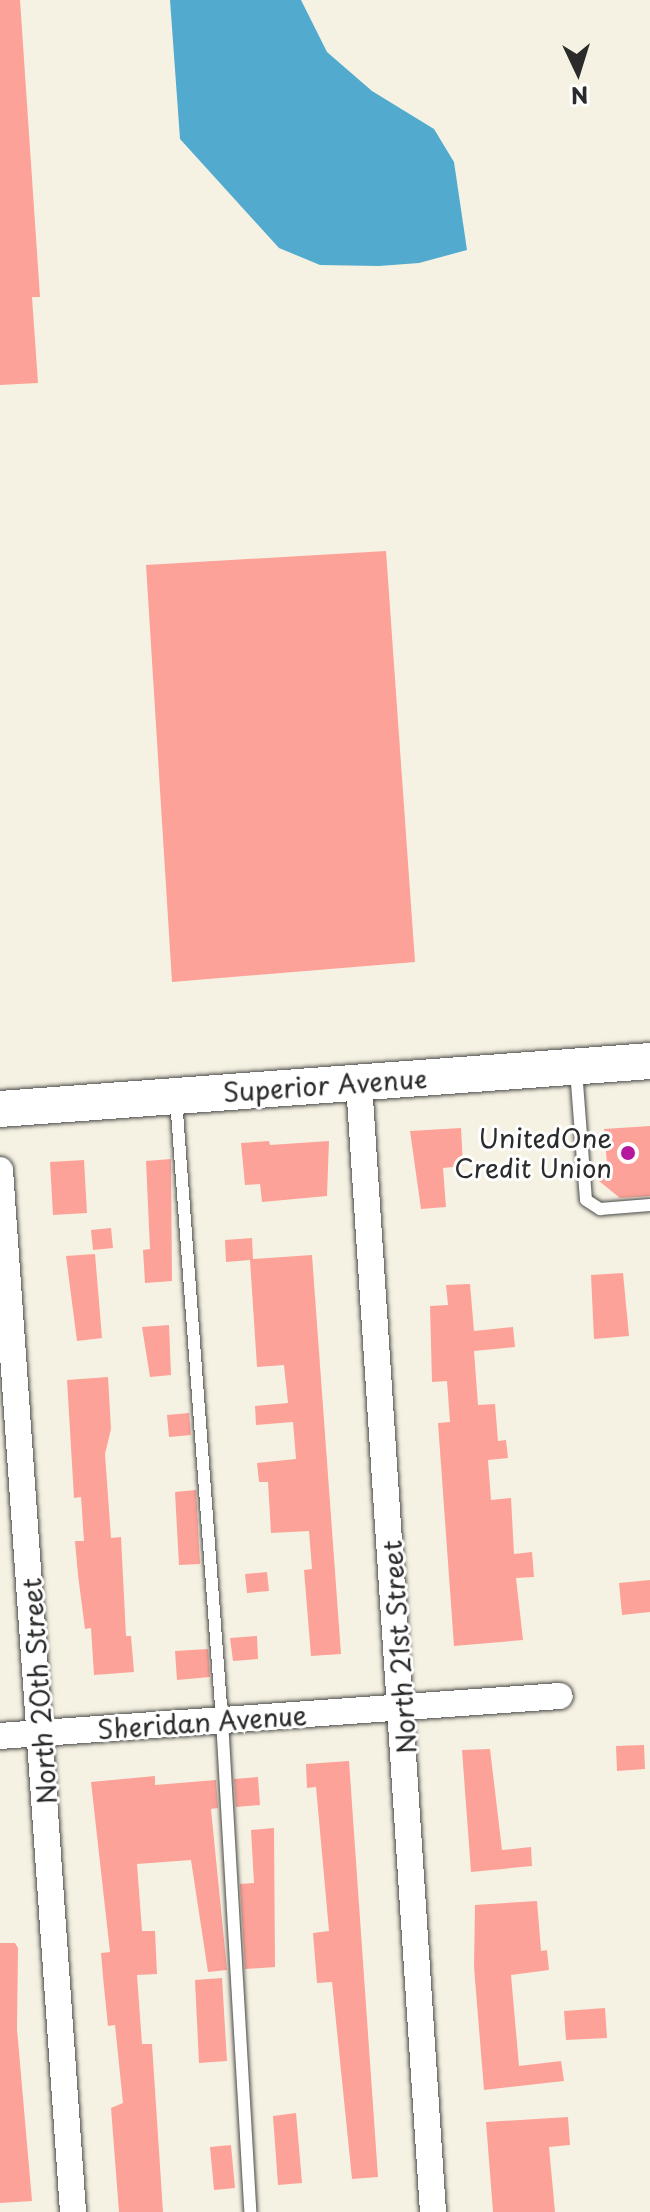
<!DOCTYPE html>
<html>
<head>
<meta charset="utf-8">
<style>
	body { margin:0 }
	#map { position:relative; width:650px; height:2212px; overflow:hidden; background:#f6f2e3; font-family:"Playpen Sans",sans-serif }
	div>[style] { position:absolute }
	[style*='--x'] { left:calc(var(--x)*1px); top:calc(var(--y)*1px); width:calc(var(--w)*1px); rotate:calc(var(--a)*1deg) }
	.water>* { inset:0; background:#52abcf }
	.building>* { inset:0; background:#fda298 }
	.roads { filter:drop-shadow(0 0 2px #494947) drop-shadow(0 0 2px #494947) }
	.lane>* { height:12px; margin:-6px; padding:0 6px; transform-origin:6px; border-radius:6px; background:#fff }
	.street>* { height:26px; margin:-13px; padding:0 13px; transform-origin:13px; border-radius:13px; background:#fff }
	.secondary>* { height:36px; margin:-18px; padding:0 18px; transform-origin:18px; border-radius:18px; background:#fff }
	.dots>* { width:22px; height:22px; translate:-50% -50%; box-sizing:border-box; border:4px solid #fff; border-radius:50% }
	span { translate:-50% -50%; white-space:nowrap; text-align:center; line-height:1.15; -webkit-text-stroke:6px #fff; paint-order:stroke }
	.street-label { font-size:26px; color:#2b2b2b }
	.poi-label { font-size:26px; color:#2b2b2b }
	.right { translate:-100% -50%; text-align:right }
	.north { position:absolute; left:538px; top:32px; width:80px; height:80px; -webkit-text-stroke:6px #fff; paint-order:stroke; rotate:176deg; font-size:22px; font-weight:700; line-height:32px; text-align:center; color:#2b2b2b }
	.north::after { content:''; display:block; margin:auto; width:28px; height:36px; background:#2b2b2b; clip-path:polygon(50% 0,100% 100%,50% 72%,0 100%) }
</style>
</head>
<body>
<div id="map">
	<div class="water">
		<i style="clip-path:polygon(170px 0,301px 0,327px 52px,372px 91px,434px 129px,454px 162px,467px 250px,419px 263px,379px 266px,320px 265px,279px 248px,180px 139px)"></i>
	</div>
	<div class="building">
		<i style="clip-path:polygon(0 0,20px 0,40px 297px,32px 297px,38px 383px,0 385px)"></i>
		<i style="clip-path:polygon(386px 551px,415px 962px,172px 982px,146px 565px)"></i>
		<i style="clip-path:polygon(650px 1126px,650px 1196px,620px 1198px,594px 1177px,608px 1176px,604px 1129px)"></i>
		<i style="clip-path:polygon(461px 1128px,463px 1166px,443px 1168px,446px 1207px,421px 1209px,410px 1131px)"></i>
		<i style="clip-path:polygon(269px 1141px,270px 1145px,329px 1141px,327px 1196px,262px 1202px,260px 1184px,245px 1185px,241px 1143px)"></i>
		<i style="clip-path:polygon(171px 1159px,172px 1281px,145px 1283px,143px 1250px,150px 1249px,146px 1161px)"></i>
		<i style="clip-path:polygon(84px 1160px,87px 1213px,53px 1215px,50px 1162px)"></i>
		<i style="clip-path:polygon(111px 1228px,113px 1248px,93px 1250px,91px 1230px)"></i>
		<i style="clip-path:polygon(252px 1238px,253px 1259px,312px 1255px,341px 1654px,311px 1656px,304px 1570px,312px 1569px,309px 1531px,271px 1533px,268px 1482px,259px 1482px,257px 1463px,296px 1459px,293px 1422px,256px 1425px,255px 1406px,288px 1403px,284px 1365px,257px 1367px,250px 1260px,226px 1262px,225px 1240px)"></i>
		<i style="clip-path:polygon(95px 1254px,102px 1338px,77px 1341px,66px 1256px)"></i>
		<i style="clip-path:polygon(623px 1273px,629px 1336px,594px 1339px,591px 1275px)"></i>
		<i style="clip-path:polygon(470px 1284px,474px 1331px,513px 1327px,515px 1347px,474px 1351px,478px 1405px,495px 1404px,498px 1441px,506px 1440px,508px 1458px,488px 1460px,491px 1500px,511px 1498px,514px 1554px,532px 1552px,534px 1577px,516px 1578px,523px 1640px,454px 1646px,438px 1423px,450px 1422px,447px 1381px,432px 1382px,430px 1306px,448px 1305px,446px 1285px)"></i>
		<i style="clip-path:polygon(169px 1325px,171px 1375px,150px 1377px,142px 1327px)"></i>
		<i style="clip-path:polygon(108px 1377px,111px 1429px,105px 1454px,111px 1538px,121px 1537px,126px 1636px,131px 1636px,134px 1672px,94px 1675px,91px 1628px,85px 1629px,78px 1575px,75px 1541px,84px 1541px,81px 1497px,74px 1498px,67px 1380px)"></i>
		<i style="clip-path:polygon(189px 1413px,191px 1435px,169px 1437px,167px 1415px)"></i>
		<i style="clip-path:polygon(196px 1490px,200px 1564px,179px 1565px,175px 1492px)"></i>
		<i style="clip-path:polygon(267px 1572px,269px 1591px,247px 1593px,245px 1574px)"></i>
		<i style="clip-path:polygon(650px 1580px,650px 1612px,622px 1615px,619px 1583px)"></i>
		<i style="clip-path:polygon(257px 1636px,258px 1659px,233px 1661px,230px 1638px)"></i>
		<i style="clip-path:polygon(208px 1649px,210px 1677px,177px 1680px,175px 1651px)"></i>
		<i style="clip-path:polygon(644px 1745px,645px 1769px,617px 1771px,616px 1746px)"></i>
		<i style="clip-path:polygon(490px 1749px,502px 1850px,531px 1847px,532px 1866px,471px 1872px,462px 1750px)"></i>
		<i style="clip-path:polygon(349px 1761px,378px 2177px,352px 2179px,332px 1982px,317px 1983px,313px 1933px,329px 1931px,316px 1787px,307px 1788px,306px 1764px)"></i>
		<i style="clip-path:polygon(155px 1776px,155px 1785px,216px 1780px,218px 1808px,211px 1809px,227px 1970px,208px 1972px,191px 1860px,137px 1864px,142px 1931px,155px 1931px,157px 1974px,137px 1975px,142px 2044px,152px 2044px,163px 2212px,119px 2212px,111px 2108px,123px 2103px,115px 2025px,108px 2026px,103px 1977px,101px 1953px,110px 1952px,91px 1782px)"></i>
		<i style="clip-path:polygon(258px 1777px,260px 1805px,236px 1807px,234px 1779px)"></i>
		<i style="clip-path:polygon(274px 1828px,275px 1967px,245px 1969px,240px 1884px,254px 1883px,251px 1830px)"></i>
		<i style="clip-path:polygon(537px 1901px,541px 1951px,547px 1950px,549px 1970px,511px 1975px,519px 2066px,561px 2061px,564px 2081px,484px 2090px,474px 1967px,475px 1905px)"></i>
		<i style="clip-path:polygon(0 1943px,15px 1943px,18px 1948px,17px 2029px,32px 2201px,0 2203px)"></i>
		<i style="clip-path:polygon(222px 1978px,227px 2061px,199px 2063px,195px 1980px)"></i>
		<i style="clip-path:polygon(605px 2008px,607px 2038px,566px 2040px,564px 2011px)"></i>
		<i style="clip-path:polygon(296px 2113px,302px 2183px,278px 2185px,273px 2116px)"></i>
		<i style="clip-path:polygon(568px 2117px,570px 2145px,549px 2147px,555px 2212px,493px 2212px,486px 2122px)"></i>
		<i style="clip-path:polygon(231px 2145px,235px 2188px,214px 2190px,210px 2147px)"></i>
	</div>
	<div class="roads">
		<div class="lane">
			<i style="--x:576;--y:1070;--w:130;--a:85.6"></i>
			<i style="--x:586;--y:1200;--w:17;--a:33"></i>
			<i style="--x:600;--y:1209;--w:50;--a:-4.6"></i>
			<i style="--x:176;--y:1099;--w:623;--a:85.76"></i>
			<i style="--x:222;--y:1720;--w:493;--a:86.7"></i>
		</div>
		<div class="street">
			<i style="--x:359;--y:1083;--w:1131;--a:86.25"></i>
			<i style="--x:0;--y:1170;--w:1045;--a:85.99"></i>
			<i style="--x:0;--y:1736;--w:561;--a:-4.09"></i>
		</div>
		<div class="secondary">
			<i style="--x:0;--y:1109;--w:652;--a:-4.22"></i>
		</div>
	</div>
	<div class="dots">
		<i style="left:628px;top:1153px;background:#b5179e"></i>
	</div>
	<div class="street-label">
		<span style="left:325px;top:1085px;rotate:-4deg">Superior Avenue</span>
		<span style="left:399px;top:1647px;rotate:-94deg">North 21st Street</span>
		<span style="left:39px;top:1691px;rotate:-94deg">North 20th Street</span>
		<span style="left:202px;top:1722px;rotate:-4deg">Sheridan Avenue</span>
	</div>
	<div class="poi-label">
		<span class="right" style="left:612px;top:1153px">UnitedOne<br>Credit Union</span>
	</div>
	<div class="north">N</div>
</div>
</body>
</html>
